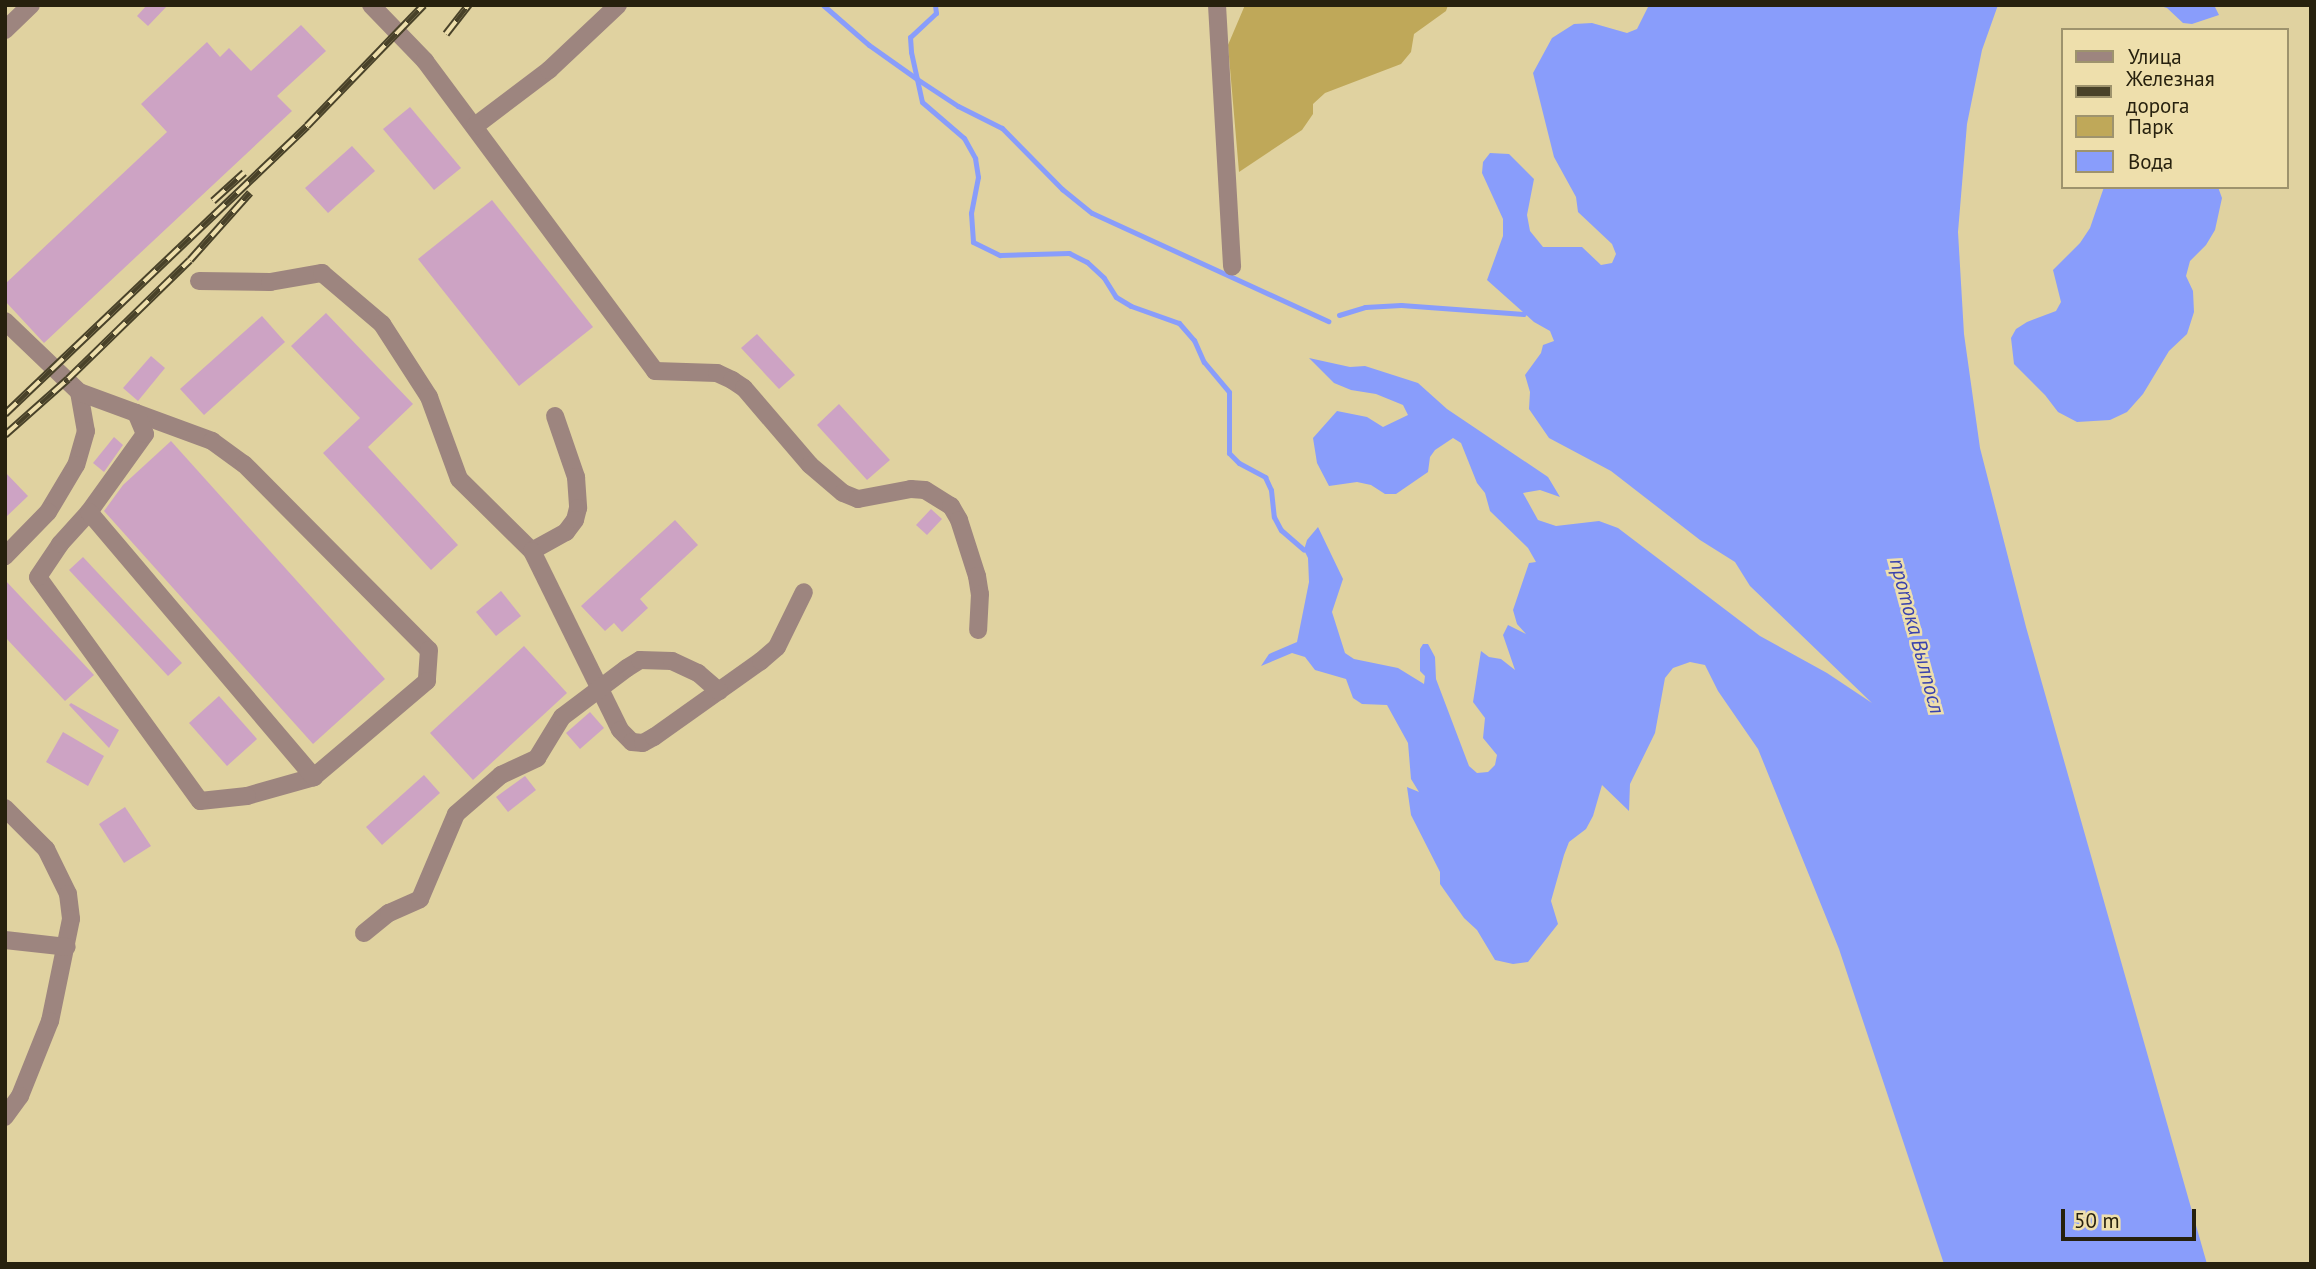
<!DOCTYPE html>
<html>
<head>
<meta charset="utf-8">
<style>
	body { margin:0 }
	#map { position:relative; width:2316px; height:1269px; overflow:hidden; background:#e0d2a0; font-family:"PT Sans",sans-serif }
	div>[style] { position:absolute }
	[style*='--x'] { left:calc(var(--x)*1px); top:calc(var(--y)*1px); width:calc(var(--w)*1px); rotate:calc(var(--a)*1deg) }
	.green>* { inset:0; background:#bfa859 }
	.water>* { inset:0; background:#899dfb }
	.stream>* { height:5px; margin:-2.5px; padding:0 2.5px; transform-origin:2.5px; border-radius:2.5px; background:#899dfb }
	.building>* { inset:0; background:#cda3c4 }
	.minor>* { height:18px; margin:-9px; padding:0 9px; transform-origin:9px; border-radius:9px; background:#9d857f }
	.rail>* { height:8px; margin-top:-4px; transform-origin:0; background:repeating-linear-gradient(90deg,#eedfac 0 16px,#494229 0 32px); box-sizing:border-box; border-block:2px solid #494229 }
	span { translate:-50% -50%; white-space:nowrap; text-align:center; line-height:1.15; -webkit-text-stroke:5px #eedfac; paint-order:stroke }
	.water-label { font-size:21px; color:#3942ad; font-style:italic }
	.frame { position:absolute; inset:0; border:7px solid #27210e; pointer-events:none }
	.legend { position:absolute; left:2061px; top:28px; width:228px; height:161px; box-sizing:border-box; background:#eedfac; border:2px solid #9e936d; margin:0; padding:9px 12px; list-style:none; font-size:21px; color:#27210e }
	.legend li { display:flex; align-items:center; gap:14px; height:35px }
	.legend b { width:35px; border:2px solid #9e936d }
	.scale { position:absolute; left:2061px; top:1209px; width:135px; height:32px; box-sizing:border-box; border:4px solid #27210e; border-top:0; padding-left:9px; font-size:21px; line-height:24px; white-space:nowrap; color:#27210e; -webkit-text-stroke:5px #eedfac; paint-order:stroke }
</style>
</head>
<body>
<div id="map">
	<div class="green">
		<i style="clip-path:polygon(1245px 5px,1448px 5px,1446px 11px,1414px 34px,1411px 52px,1401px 64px,1325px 93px,1313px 104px,1313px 114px,1302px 130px,1239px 172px,1228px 45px)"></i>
	</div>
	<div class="water">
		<i style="clip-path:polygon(1649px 5px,1998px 5px,1982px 50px,1967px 124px,1958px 232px,1964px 334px,1980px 448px,2026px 627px,2207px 1264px,1944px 1264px,1839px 949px,1758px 749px,1718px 691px,1705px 665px,1690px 662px,1673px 668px,1665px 678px,1655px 733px,1630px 784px,1629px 811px,1602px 785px,1593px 816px,1586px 829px,1569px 842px,1564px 855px,1551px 901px,1558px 924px,1528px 962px,1513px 964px,1495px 960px,1477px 930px,1464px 918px,1440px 884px,1440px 872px,1411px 815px,1407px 787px,1419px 792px,1411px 779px,1408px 743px,1387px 705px,1362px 704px,1353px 698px,1346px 679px,1315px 670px,1305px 657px,1292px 653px,1261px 666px,1269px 654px,1297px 642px,1309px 582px,1308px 558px,1304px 550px,1307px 540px,1318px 527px,1343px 579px,1332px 612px,1345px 653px,1354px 659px,1398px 668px,1424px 684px,1425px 676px,1420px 671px,1420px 649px,1423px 644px,1428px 644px,1435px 657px,1436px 679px,1469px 766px,1477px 773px,1488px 772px,1495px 765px,1497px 755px,1483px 738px,1485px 718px,1473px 702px,1481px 651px,1489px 657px,1501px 659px,1515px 670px,1503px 635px,1508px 625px,1526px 634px,1517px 624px,1513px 610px,1529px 563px,1536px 562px,1528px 548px,1490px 511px,1485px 493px,1477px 483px,1461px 443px,1453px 438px,1435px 450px,1430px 457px,1428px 472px,1396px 494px,1385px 494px,1371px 485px,1357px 482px,1329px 486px,1317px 463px,1313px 438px,1337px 411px,1367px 417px,1383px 427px,1408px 415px,1403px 405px,1376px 394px,1351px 390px,1334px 383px,1309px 358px,1350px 367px,1365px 366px,1418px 383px,1447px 409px,1548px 477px,1560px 497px,1540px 490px,1523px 493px,1538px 520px,1556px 526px,1599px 521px,1618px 528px,1760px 636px,1827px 673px,1872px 703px,1750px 586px,1735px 562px,1700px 540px,1611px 471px,1549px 438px,1529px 409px,1530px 392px,1525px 375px,1541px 353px,1543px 345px,1554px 341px,1550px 331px,1534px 322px,1487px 280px,1503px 236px,1503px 219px,1482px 173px,1483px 162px,1490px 153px,1509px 154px,1534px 179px,1527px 215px,1530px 231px,1543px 247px,1582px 247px,1601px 265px,1612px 263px,1616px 254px,1612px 244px,1578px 212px,1576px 197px,1554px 157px,1533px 73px,1552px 38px,1574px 24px,1592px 23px,1627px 33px,1637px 29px)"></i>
		<i style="clip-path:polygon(2157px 5px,2218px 5px,2215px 7px,2219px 15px,2192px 24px,2183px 23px,2167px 8px)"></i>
		<i style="clip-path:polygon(2104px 187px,2218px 187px,2222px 198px,2215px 230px,2206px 245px,2190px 261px,2186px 276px,2193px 291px,2194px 312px,2187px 334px,2169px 351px,2143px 394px,2127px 412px,2110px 420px,2077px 422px,2058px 412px,2045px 395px,2014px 364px,2011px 338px,2016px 329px,2027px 322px,2056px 311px,2061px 302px,2053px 270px,2080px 243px,2090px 228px)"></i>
	</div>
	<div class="stream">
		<i style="--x:823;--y:5;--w:61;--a:41"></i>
		<i style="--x:869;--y:45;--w:59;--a:35.3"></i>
		<i style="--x:917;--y:79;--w:49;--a:33.4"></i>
		<i style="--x:958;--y:106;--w:49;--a:26.6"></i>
		<i style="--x:1002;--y:128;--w:86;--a:45.5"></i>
		<i style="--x:1062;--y:189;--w:38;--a:39"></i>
		<i style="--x:1092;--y:213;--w:260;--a:24.6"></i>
		<i style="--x:935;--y:5;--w:8;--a:83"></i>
		<i style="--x:936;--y:13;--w:35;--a:137"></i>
		<i style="--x:910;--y:37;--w:15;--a:86"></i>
		<i style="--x:911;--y:52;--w:51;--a:77.6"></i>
		<i style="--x:922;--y:102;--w:55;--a:40.6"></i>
		<i style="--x:964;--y:138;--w:23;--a:61"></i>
		<i style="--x:975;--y:158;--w:19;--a:81"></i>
		<i style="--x:978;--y:177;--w:37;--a:101"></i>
		<i style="--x:971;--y:213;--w:29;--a:86"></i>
		<i style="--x:973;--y:242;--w:30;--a:26"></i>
		<i style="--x:1000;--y:255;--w:69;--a:-1.7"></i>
		<i style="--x:1069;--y:253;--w:20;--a:27"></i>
		<i style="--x:1087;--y:262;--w:23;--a:43"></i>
		<i style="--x:1104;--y:278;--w:22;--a:58"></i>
		<i style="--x:1116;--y:297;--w:17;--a:31"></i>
		<i style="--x:1131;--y:306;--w:51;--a:19.5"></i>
		<i style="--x:1179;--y:323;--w:23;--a:49"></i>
		<i style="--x:1194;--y:340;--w:24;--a:66"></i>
		<i style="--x:1204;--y:362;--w:39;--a:50"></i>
		<i style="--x:1229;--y:392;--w:61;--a:90"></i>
		<i style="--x:1229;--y:453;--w:14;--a:45"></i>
		<i style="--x:1239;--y:463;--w:30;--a:28"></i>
		<i style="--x:1265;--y:477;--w:14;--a:65"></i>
		<i style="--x:1271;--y:490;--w:27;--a:84"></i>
		<i style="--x:1274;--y:517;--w:15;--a:62"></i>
		<i style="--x:1281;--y:530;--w:30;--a:41"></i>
		<i style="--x:1339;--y:315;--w:27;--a:-17"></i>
		<i style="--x:1365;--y:307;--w:36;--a:-3"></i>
		<i style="--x:1401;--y:305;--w:123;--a:4.2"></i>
	</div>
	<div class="building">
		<i style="clip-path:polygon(147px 5px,168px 5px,148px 26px,137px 16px)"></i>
		<i style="clip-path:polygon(301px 25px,326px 51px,277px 96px,292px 111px,44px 343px,5px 301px,5px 284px,167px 132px,141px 104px,207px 42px,220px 57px,229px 48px,251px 71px)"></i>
		<i style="clip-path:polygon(410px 107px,461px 168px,434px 190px,383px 129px)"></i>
		<i style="clip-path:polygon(352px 146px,375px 171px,328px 213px,305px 188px)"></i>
		<i style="clip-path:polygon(492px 200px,593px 327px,519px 386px,418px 259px)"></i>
		<i style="clip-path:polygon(326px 313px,413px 404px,368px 447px,458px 545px,431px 570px,323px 453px,360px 418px,291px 346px)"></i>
		<i style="clip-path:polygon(262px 316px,285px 342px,204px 415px,180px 389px)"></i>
		<i style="clip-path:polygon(757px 334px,795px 375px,779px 389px,741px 348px)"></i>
		<i style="clip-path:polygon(151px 356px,165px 368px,138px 401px,123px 388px)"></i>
		<i style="clip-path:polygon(839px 404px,890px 460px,867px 480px,817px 425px)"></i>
		<i style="clip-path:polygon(114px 437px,123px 445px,104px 472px,93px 463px)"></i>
		<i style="clip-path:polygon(171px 441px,385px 679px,313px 744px,104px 511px,123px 485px)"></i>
		<i style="clip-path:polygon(5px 472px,28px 496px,5px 518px)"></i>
		<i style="clip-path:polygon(931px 509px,942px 519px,927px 535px,916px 525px)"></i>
		<i style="clip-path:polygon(675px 520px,698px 545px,640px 599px,648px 608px,622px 632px,614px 623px,605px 631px,581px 606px)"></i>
		<i style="clip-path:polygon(83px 557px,182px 663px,168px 676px,69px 570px)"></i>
		<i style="clip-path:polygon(5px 580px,94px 675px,65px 701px,5px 637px)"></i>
		<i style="clip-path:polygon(501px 591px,521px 616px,496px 636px,476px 612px)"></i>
		<i style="clip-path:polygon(524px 646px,567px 693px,473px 780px,430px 733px)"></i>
		<i style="clip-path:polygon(219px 696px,257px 739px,227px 766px,189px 723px)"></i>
		<i style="clip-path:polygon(71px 703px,119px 730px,109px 748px,69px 705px)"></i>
		<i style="clip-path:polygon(590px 712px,604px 728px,580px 749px,566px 733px)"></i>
		<i style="clip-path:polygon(63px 732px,104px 756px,88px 786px,46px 762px)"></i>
		<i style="clip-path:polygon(424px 775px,440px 793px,382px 845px,366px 827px)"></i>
		<i style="clip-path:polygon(525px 776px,536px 790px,508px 812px,496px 797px)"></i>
		<i style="clip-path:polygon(125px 807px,151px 846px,124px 863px,99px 824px)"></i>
	</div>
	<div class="minor">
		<i style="--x:371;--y:5;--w:78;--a:46"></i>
		<i style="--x:425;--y:61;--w:386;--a:53.4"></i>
		<i style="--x:655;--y:371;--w:62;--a:1.8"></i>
		<i style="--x:717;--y:373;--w:17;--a:25"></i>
		<i style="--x:732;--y:380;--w:14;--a:34"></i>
		<i style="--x:744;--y:388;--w:101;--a:49.4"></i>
		<i style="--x:810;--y:465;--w:43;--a:40.3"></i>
		<i style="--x:843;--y:493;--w:16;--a:22"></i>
		<i style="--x:858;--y:499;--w:54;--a:-10.7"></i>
		<i style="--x:911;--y:489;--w:14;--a:4"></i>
		<i style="--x:925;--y:490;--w:31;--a:32"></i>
		<i style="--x:951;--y:506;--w:16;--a:60"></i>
		<i style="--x:959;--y:520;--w:59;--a:72.2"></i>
		<i style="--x:977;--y:576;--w:18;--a:81"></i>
		<i style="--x:980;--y:594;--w:36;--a:93"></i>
		<i style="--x:1217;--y:5;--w:262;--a:86.7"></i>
		<i style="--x:5;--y:30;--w:36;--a:-44"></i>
		<i style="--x:475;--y:126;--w:93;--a:-37.1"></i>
		<i style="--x:549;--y:70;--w:95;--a:-43.3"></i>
		<i style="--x:199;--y:281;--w:71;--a:0.8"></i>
		<i style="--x:270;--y:282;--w:53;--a:-9.8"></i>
		<i style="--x:322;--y:273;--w:79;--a:40.4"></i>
		<i style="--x:382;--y:324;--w:87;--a:57.2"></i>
		<i style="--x:429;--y:397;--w:87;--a:69.9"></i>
		<i style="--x:459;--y:479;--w:103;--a:44.6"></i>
		<i style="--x:5;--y:321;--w:103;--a:43.8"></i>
		<i style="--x:79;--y:392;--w:40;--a:80"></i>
		<i style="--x:86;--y:431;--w:35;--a:106"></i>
		<i style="--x:76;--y:465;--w:55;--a:120.8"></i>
		<i style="--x:48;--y:512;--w:62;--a:134.3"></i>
		<i style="--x:79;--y:392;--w:142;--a:20.2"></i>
		<i style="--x:212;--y:441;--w:39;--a:36"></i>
		<i style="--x:244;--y:464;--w:262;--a:45.2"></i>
		<i style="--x:429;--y:650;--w:31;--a:94"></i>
		<i style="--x:427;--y:681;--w:148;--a:139.7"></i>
		<i style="--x:314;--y:777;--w:70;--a:164.2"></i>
		<i style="--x:247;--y:796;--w:47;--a:173.9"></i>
		<i style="--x:200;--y:801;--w:276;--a:-125.9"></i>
		<i style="--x:38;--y:577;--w:40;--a:-56"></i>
		<i style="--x:60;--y:544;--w:43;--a:-47.8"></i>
		<i style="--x:89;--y:512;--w:96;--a:-54.3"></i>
		<i style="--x:145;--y:434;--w:23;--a:-113"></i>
		<i style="--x:555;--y:416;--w:65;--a:71"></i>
		<i style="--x:576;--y:477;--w:31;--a:86"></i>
		<i style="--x:578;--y:508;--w:12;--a:104"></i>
		<i style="--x:575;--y:520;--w:15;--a:127"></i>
		<i style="--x:566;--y:532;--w:39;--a:151"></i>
		<i style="--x:532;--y:551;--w:199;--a:63.8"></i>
		<i style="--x:620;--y:730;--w:17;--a:45"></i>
		<i style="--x:632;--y:742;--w:11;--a:5"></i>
		<i style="--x:643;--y:743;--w:13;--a:-29"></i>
		<i style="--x:654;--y:737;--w:131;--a:-35.4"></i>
		<i style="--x:761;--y:661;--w:21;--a:-41"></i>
		<i style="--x:777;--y:647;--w:61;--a:-63.9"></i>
		<i style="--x:89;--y:512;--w:348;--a:49.7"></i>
		<i style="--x:5;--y:808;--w:58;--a:45"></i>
		<i style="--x:46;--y:849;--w:50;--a:63.9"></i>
		<i style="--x:68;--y:894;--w:25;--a:83"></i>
		<i style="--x:71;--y:919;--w:104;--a:101.6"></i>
		<i style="--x:50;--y:1021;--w:81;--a:111.8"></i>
		<i style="--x:20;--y:1096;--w:26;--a:126"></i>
		<i style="--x:364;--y:933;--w:32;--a:-39"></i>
		<i style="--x:389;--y:913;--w:34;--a:-24"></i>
		<i style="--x:420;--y:899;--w:92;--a:-67"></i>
		<i style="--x:456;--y:814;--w:60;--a:-40.9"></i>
		<i style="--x:501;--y:775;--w:40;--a:-25"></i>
		<i style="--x:537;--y:758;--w:48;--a:-58.6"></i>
		<i style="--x:562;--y:717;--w:81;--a:-37"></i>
		<i style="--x:627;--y:668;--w:15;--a:-32"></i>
		<i style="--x:640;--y:660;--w:32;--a:2"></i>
		<i style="--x:672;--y:661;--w:29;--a:25"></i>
		<i style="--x:698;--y:673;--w:28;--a:41"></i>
		<i style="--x:5;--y:940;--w:62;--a:6.4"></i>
	</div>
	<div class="rail">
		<i style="--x:446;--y:34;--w:37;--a:-52"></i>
		<i style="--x:213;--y:201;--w:42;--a:-42.1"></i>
		<i style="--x:5;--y:414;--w:417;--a:-43.6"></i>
		<i style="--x:307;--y:126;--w:168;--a:-46"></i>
		<i style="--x:5;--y:435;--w:84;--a:-41.6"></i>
		<i style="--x:68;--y:379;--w:170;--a:-44.3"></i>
		<i style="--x:190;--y:260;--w:90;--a:-48.2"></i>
	</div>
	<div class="water-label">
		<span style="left:1917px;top:636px;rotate:75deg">протока Вылпосл</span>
	</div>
	<div class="frame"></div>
	<ul class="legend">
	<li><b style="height:9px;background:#9d857f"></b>Улица</li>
	<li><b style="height:9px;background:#494229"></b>Железная дорога</li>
	<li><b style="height:19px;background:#bfa859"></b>Парк</li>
	<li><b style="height:19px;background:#899dfb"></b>Вода</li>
	</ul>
	<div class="scale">50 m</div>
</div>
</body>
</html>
